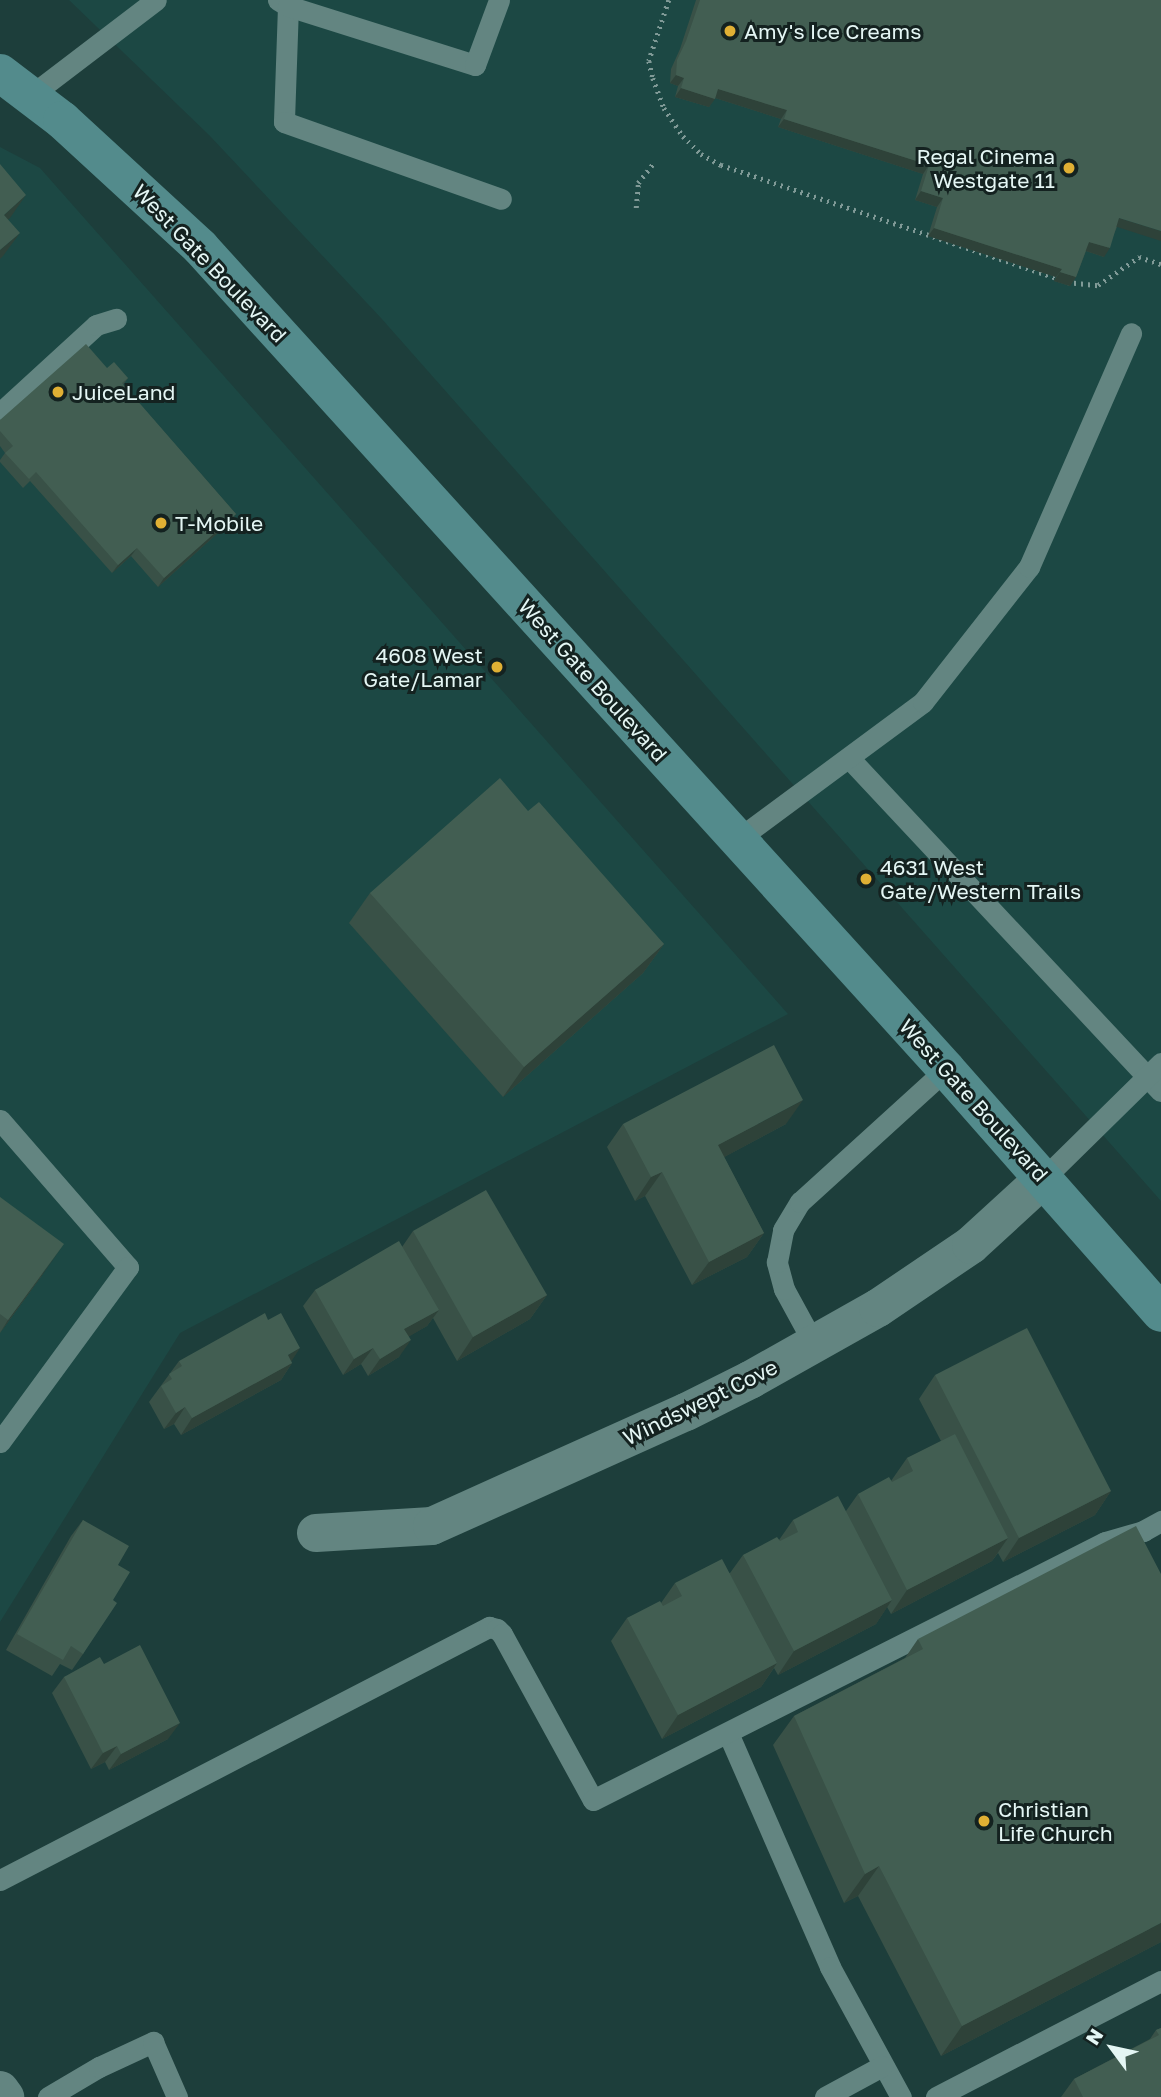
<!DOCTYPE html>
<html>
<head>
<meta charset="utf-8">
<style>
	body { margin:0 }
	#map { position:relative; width:1161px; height:2097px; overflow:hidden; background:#1d3e3b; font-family:"Golos Text",sans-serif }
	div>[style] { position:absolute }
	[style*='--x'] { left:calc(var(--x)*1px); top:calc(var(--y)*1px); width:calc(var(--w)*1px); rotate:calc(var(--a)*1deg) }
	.built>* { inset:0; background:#1c4844 }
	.path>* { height:4.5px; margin-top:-2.25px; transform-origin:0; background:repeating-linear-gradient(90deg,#809a97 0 2px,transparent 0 7px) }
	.service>* { height:21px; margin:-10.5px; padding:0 10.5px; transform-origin:10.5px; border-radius:10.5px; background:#638581 }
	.minor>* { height:38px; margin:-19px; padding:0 19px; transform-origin:19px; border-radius:19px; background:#638581 }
	.secondary>* { height:38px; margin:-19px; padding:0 19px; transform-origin:19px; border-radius:19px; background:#538b8c }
	.wall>* { inset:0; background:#395147 }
	.shaded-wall>* { inset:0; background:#2e4239 }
	.building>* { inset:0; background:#425e52 }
	.dots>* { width:19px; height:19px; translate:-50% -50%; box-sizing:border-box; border:4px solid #142220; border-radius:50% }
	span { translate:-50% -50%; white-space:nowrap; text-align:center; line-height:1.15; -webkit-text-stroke:6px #142220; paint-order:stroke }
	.poi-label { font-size:21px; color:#e4f6f4 }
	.left { translate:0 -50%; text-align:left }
	.right { translate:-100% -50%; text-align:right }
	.street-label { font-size:21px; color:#e4f6f4 }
	.north { position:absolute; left:1077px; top:2013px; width:70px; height:70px; -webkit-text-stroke:5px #142220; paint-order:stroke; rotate:303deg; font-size:19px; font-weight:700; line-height:28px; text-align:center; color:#e4f6f4 }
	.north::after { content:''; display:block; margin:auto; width:24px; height:32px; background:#e4f6f4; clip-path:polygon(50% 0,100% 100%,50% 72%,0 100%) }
</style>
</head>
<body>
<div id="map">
	<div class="built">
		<i style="clip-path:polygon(69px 0,1161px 0,1161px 1201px,381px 318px,209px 135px)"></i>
		<i style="clip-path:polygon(0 147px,40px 168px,788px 1014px,180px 1333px,0 1622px)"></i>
	</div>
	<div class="path">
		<i style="--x:669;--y:0;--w:64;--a:108.2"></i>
		<i style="--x:649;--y:61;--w:17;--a:77"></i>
		<i style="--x:653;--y:78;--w:32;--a:70"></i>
		<i style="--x:664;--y:108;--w:34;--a:56"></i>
		<i style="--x:683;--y:136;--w:25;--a:45"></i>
		<i style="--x:701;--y:154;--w:23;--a:29"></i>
		<i style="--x:721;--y:165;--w:357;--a:18.6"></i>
		<i style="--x:636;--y:208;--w:25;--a:-85"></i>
		<i style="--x:638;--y:183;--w:24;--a:-52"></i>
		<i style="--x:1067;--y:282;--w:31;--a:6"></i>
		<i style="--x:1098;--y:285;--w:50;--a:-34.3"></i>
		<i style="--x:1139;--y:257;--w:23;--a:18"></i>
	</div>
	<div class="service">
		<i style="--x:278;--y:0;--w:12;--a:31"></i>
		<i style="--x:288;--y:6;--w:116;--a:92"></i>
		<i style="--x:284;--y:122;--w:230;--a:19.5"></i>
		<i style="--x:288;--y:6;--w:196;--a:17.5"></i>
		<i style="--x:475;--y:65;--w:69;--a:-69.7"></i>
		<i style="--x:30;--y:96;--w:158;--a:-37.3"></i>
		<i style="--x:0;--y:413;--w:130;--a:-42.5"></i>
		<i style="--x:96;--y:325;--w:21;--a:-17"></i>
		<i style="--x:849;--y:758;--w:456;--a:46.9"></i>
		<i style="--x:738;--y:839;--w:230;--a:-36.5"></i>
		<i style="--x:923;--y:702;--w:172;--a:-51.9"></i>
		<i style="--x:1029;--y:567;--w:255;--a:-66.4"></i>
		<i style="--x:0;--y:1120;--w:195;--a:49"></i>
		<i style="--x:128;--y:1267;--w:217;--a:126.2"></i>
		<i style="--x:1044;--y:1178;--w:164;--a:-44.5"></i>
		<i style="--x:814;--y:1344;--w:63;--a:-118.6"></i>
		<i style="--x:784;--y:1289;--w:28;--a:-105"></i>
		<i style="--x:777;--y:1262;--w:33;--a:-79"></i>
		<i style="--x:783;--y:1230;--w:33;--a:-59"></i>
		<i style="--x:800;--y:1202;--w:197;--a:-42.3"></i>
		<i style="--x:728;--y:1733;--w:255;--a:66.4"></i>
		<i style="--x:830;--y:1967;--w:148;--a:61.4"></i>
		<i style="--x:0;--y:1880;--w:551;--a:-27.36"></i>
		<i style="--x:489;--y:1627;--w:8;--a:14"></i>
		<i style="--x:497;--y:1629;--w:7;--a:45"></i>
		<i style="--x:502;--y:1634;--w:189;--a:61.3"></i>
		<i style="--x:593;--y:1800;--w:573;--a:-26.74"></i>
		<i style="--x:1105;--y:1542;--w:40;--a:-16"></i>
		<i style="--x:1143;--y:1531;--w:21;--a:-29"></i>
		<i style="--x:48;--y:2097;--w:59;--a:-30.5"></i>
		<i style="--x:99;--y:2067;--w:60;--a:-24.8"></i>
		<i style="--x:153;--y:2042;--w:60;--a:66.4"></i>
		<i style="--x:825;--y:2097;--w:65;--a:-28.5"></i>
		<i style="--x:936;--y:2097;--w:253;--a:-27.3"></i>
	</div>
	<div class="minor">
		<i style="--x:316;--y:1533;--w:116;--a:-3.5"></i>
		<i style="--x:432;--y:1526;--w:278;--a:-24.2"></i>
		<i style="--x:686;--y:1412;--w:72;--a:-26.6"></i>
		<i style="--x:750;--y:1380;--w:147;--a:-29.4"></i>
		<i style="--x:878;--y:1308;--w:112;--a:-34.1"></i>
		<i style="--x:971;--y:1245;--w:99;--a:-42.5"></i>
		<i style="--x:0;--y:2090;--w:9;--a:54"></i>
	</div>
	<div class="secondary">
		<i style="--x:0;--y:73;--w:78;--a:37.2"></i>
		<i style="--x:62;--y:120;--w:188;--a:42.6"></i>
		<i style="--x:200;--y:247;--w:1110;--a:47.77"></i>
		<i style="--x:946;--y:1069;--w:325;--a:48.6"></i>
	</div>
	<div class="wall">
		<i style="clip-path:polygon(696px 0,1161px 0,1117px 227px,1104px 257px,1086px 251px,1076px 277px,1070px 286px,1054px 281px,1056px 277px,928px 236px,937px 207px,915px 200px,923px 174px,778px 127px,781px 119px,715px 98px,709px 107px,675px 97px,678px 86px,670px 83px,671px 69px,680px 49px)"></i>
		<i style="clip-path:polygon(107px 368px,128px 378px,123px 385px,236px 514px,230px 522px,158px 587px,131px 556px,112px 573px,30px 481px,23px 488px,0 462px,0 460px,5px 453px,0 446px,0 420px)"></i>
		<i style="clip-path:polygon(528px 811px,664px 944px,643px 973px,503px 1097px,349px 923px,370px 893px)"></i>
		<i style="clip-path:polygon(623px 1124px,786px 1124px,724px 1157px,764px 1233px,747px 1257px,692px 1285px,645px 1196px,635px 1201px,607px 1147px)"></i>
		<i style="clip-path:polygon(0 1197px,43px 1274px,0 1333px)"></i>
		<i style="clip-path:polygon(413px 1231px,547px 1295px,530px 1319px,457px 1361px,433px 1318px,427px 1326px,409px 1336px,399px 1357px,368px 1376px,361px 1364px,343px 1375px,303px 1306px,315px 1290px,402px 1247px)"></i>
		<i style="clip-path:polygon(179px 1361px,291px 1361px,292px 1363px,281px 1380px,181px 1435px,174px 1424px,164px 1429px,149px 1402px)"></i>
		<i style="clip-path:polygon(935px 1375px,1111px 1491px,1095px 1515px,1003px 1562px,998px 1553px,992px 1561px,891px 1614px,887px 1607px,876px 1624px,778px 1675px,774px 1668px,761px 1687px,662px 1739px,611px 1641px,627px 1618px,661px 1603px,675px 1583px,730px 1573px,743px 1555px,779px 1540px,793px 1520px,846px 1511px,858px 1494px,891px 1481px,907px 1458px,941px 1441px,919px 1399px)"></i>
		<i style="clip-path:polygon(83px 1520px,118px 1565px,113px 1600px,83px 1654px,72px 1670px,60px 1664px,52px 1676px,6px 1650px,71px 1536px)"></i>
		<i style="clip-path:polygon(918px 1639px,1161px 1942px,941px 2056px,858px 1896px,844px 1903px,773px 1745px,794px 1716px,905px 1658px)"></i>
		<i style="clip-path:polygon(104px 1664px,168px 1739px,109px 1770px,105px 1762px,91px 1769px,52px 1693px,64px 1677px)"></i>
		<i style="clip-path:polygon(1161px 2028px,1161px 2097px,1061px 2097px,1074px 2079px,1150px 2039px,1156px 2030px)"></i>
	</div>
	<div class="shaded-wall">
		<i style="clip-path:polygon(676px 75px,684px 78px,678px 86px,670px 83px)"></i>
		<i style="clip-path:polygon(681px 88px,715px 99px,709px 107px,675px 97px)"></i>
		<i style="clip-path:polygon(718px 89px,787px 110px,781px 119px,712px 97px)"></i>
		<i style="clip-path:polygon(784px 119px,929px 165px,923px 174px,778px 127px)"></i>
		<i style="clip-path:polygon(921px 191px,943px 198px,937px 207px,915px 200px)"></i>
		<i style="clip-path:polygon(26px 195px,10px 218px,0 227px,4px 215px)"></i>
		<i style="clip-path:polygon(1119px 218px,1161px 231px,1161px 241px,1114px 226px)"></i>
		<i style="clip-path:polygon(934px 228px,1062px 269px,1056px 277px,928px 236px)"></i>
		<i style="clip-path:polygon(20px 233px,3px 256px,0 259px,0 250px)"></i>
		<i style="clip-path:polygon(1089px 242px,1110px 248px,1104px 257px,1083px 250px)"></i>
		<i style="clip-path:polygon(1060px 272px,1076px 277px,1070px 286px,1054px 281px)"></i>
		<i style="clip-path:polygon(236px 514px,230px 522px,158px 587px,164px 578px)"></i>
		<i style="clip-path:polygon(137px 548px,131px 556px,112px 573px,118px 565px)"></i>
		<i style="clip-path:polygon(664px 944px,643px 973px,503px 1097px,524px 1067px)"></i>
		<i style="clip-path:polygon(803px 1100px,786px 1124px,702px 1169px,718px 1145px)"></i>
		<i style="clip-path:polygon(662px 1172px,645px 1196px,635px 1201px,651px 1177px)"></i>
		<i style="clip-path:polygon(764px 1233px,747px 1257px,692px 1285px,709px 1262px)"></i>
		<i style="clip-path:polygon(64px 1244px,43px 1274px,0 1333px,8px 1320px)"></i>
		<i style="clip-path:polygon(547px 1295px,530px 1319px,457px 1361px,473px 1337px)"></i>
		<i style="clip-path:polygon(439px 1310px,427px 1326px,393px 1346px,404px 1329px)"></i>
		<i style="clip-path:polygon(411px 1340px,399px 1357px,368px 1376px,380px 1359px)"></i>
		<i style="clip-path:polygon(300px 1348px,289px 1365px,288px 1355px)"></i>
		<i style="clip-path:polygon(373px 1348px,361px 1364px,343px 1375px,354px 1359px)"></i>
		<i style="clip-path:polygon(292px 1363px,281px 1380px,181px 1435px,192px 1418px)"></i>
		<i style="clip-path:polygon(185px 1407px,174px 1424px,164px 1429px,176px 1413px)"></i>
		<i style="clip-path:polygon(1111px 1491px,1095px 1515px,1003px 1562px,1019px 1538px)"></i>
		<i style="clip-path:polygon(1008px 1538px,992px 1561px,891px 1614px,907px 1590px)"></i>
		<i style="clip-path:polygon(892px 1600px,876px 1624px,778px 1675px,794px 1651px)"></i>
		<i style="clip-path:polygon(777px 1663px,761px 1687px,662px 1739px,678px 1715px)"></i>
		<i style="clip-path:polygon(180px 1723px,168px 1739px,109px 1770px,121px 1754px)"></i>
		<i style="clip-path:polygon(117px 1746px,105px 1762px,91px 1769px,103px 1753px)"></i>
		<i style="clip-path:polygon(879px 1866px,858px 1896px,844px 1903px,865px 1874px)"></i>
		<i style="clip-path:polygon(1161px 1923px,1161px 1942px,941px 2056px,962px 2026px)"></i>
	</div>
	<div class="building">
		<i style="clip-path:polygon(700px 0,1161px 0,1161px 231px,1119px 218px,1110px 248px,1089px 242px,1076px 277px,1060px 272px,1062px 269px,934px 228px,943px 198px,921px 191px,929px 165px,784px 119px,787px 110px,718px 89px,715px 99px,681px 88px,684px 78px,676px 75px,677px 60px,686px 41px)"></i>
		<i style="clip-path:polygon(0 164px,26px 195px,4px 215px,20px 233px,0 250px)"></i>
		<i style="clip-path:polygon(86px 344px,107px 368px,114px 362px,128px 378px,122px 383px,236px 514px,164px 578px,137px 548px,118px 565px,36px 472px,29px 479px,5px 453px,13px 446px,0 431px,0 420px)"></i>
		<i style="clip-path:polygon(500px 778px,528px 811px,539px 802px,664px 944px,524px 1067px,370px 893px)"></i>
		<i style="clip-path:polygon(774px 1045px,803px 1100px,718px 1145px,764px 1233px,709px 1262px,662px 1172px,651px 1177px,623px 1124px)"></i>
		<i style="clip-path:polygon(486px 1190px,547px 1295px,473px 1337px,413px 1231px)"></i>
		<i style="clip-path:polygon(0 1197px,64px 1244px,8px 1320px,0 1314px)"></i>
		<i style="clip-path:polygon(399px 1241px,439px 1310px,404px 1329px,411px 1340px,380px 1359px,373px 1348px,354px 1359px,315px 1290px)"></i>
		<i style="clip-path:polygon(265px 1313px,268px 1320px,281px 1313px,300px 1348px,288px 1355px,292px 1363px,192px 1418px,185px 1407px,176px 1413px,161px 1386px,172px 1379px,169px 1374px,182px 1366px,179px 1361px)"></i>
		<i style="clip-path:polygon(1027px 1328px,1111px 1491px,1019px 1538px,935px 1375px)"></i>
		<i style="clip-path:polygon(955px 1434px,1008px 1538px,907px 1590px,858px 1494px,889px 1477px,892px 1482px,913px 1471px,907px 1458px)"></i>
		<i style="clip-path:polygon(838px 1496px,892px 1600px,794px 1651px,743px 1555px,777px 1537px,780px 1541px,798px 1532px,793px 1520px)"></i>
		<i style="clip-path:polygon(83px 1520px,129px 1546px,118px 1565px,130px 1572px,113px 1600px,117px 1603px,83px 1654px,71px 1646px,63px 1660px,17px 1634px)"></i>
		<i style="clip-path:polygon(1136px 1526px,1161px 1574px,1161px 1923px,962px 2026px,879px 1866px,865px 1874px,794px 1716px,923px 1649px,918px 1639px)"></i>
		<i style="clip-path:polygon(722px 1559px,777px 1663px,678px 1715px,627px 1618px,660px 1601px,663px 1606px,682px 1596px,675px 1583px)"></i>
		<i style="clip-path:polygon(140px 1645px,180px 1723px,121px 1754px,117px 1746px,103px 1753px,64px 1677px,100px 1657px,104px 1664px)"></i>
		<i style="clip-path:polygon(1161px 2028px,1161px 2097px,1083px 2097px,1074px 2079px,1159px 2035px,1156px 2030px)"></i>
	</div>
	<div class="dots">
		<i style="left:730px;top:31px;background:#e0b034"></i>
		<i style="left:1069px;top:168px;background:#e0b034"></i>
		<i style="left:58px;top:392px;background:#e0b034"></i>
		<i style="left:161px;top:523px;background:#e0b034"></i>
		<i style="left:497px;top:667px;background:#e0b034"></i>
		<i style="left:866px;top:879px;background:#e0b034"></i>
		<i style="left:984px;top:1821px;background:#e0b034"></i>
	</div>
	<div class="poi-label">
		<span class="left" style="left:744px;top:31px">Amy's Ice Creams</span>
		<span class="right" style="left:1055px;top:168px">Regal Cinema<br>Westgate 11</span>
		<span class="left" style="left:72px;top:392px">JuiceLand</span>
		<span class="left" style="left:175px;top:523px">T-Mobile</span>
		<span class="right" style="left:483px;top:667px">4608 West<br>Gate/Lamar</span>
		<span class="left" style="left:880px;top:879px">4631 West<br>Gate/Western Trails</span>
		<span class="left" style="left:998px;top:1821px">Christian<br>Life Church</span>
	</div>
	<div class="street-label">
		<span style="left:210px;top:263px;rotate:46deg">West Gate Boulevard</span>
		<span style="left:593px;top:680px;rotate:48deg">West Gate Boulevard</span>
		<span style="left:974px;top:1100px;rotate:48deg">West Gate Boulevard</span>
		<span style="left:700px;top:1402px;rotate:-26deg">Windswept Cove</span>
	</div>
	<div class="north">N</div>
</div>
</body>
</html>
